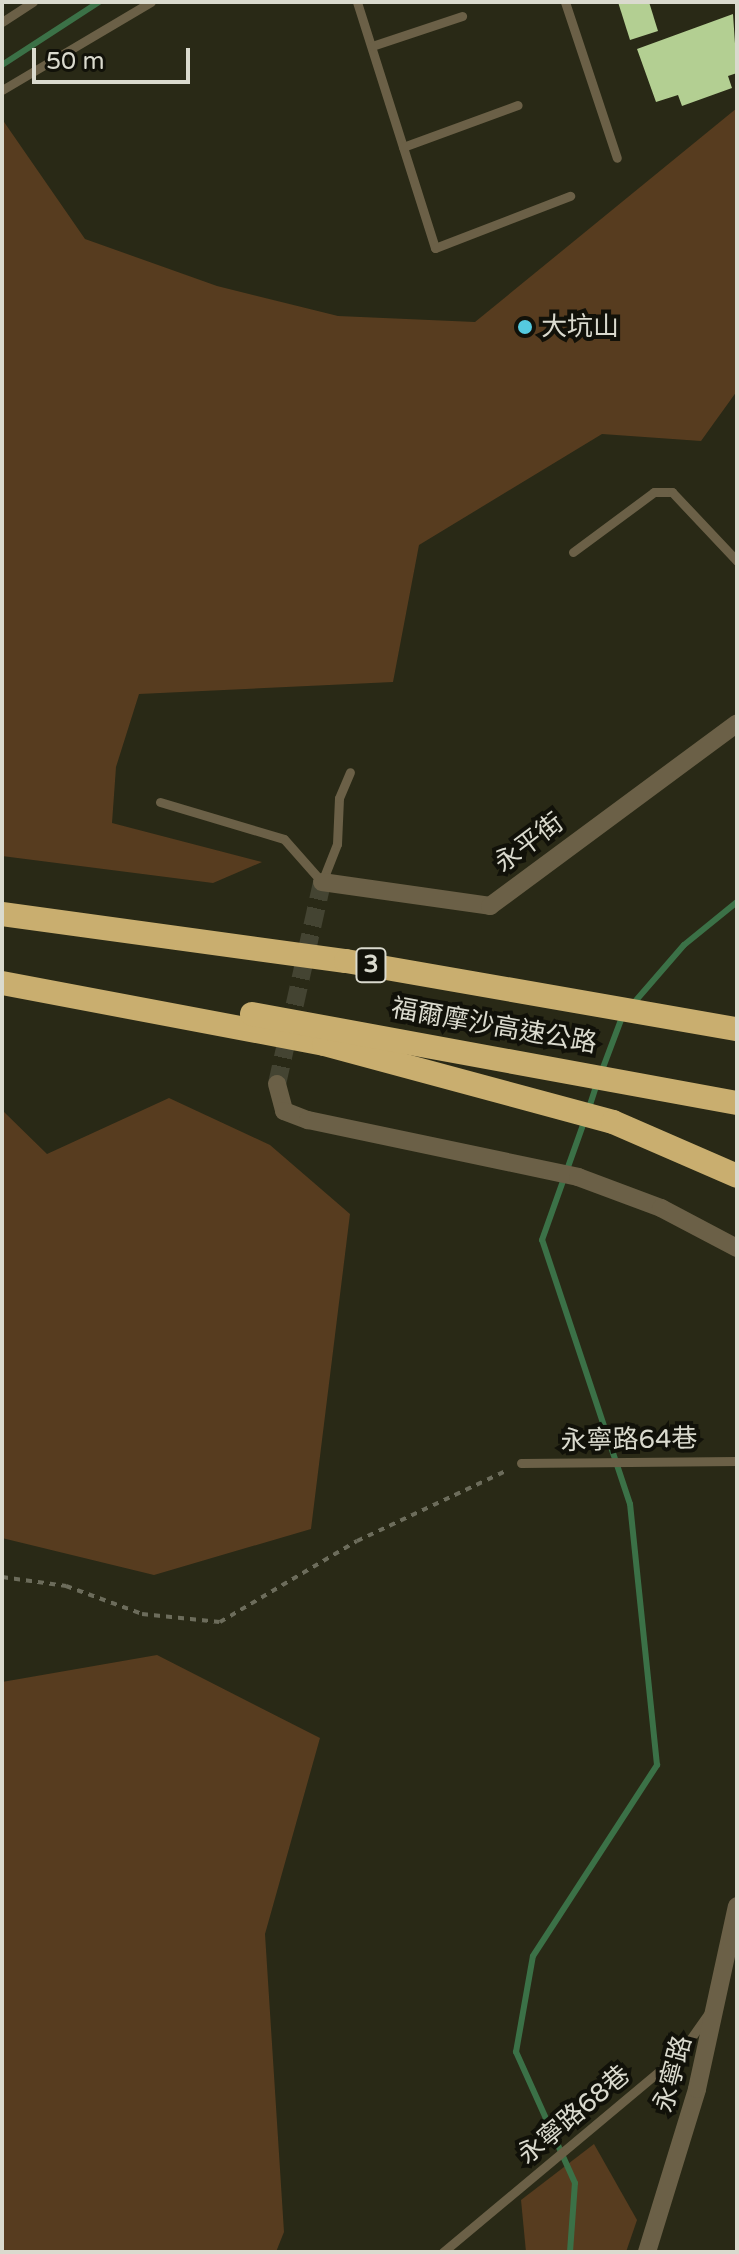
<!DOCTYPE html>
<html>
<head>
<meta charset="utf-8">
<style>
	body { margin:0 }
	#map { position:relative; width:739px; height:2254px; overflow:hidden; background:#292916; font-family:"Varela Round","Noto Sans TC",sans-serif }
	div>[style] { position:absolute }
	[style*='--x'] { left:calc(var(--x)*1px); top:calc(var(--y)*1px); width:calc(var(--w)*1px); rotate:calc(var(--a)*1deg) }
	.green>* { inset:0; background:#573c1f }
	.stream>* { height:6px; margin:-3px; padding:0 3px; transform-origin:3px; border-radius:3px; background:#3b7147 }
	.building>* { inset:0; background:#b3cf92 }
	.minor-tunnel>* { height:18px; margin-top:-9px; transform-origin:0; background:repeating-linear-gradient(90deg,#444432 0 18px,transparent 0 27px) }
	.path>* { height:4px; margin-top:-2px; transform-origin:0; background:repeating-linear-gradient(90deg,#6c6c5b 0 6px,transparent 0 12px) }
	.service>* { height:9px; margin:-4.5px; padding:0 4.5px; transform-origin:4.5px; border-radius:4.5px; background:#6b6047 }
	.minor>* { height:18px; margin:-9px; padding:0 9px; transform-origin:9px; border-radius:9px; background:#6b6047 }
	.motorway>* { height:24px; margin:-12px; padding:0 12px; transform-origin:12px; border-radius:12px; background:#c9ae6f }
	.dots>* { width:22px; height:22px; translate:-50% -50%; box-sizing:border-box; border:4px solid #111109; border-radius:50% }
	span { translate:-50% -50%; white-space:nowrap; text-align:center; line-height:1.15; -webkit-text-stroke:8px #111109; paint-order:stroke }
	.shield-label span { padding:2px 6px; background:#111109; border:2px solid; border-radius:6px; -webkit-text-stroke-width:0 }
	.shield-label { font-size:24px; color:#dadace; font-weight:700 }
	.poi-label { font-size:26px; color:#dadace }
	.left { translate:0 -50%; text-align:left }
	.street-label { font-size:26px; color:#dadace }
	.frame { position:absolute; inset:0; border:4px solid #dadace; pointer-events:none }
	.scale { position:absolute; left:32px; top:48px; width:158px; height:36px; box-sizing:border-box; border:4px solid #dadace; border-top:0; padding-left:10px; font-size:24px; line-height:28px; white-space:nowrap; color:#dadace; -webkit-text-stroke:6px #111109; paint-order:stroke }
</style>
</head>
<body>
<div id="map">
	<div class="green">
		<i style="clip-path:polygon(737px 108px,737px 391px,701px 441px,602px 434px,419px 545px,393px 682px,139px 694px,116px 767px,112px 823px,262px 862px,213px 883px,2px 856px,2px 119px,85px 239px,217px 286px,338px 316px,475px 322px)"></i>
		<i style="clip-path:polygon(169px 1098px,270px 1145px,350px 1214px,311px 1529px,154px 1575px,2px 1538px,2px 1110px,47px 1154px)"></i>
		<i style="clip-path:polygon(157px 1655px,320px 1738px,265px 1934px,284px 2232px,276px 2252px,2px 2252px,2px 1682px)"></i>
		<i style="clip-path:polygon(594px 2144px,637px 2220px,626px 2252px,526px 2252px,521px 2200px)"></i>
	</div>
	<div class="stream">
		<i style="--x:2;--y:65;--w:116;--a:-33"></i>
		<i style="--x:632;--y:1005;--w:79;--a:-49.1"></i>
		<i style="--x:684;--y:945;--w:68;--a:-39.1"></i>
		<i style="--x:601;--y:1073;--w:60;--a:-69.4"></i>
		<i style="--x:588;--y:1111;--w:28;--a:-72"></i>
		<i style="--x:570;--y:2252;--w:69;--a:-85.9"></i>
		<i style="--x:575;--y:2183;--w:144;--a:-114.2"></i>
		<i style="--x:516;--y:2052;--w:97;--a:-80"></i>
		<i style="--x:533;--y:1956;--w:228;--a:-57"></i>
		<i style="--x:657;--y:1765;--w:262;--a:-95.9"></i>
		<i style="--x:630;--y:1504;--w:278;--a:-108.4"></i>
		<i style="--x:542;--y:1240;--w:125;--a:-70.4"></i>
	</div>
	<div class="building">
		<i style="clip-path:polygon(618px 2px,649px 2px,658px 31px,630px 40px)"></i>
		<i style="clip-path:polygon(733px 14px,737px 73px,728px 76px,732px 88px,682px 106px,678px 95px,656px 102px,637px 49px)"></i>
	</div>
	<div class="minor-tunnel">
		<i style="--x:277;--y:1084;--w:207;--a:-77.4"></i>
	</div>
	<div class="path">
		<i style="--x:2;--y:1577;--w:65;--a:8"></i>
		<i style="--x:66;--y:1586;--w:81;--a:20.2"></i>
		<i style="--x:142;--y:1614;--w:78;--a:5.9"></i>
		<i style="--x:220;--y:1622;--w:159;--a:-30.6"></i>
		<i style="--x:357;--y:1541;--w:167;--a:-25.2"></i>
	</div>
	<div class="service">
		<i style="--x:357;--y:2;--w:258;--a:72.4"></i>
		<i style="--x:435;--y:248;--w:145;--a:-21.1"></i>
		<i style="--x:565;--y:2;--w:164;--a:71.6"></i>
		<i style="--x:2;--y:22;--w:37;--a:-33"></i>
		<i style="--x:372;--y:46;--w:95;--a:-18.4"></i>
		<i style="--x:2;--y:90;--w:173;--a:-30.6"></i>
		<i style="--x:403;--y:147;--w:122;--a:-20.1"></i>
		<i style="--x:573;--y:552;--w:101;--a:-36.5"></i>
		<i style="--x:654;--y:492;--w:18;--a:0"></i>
		<i style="--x:672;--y:492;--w:95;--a:46.7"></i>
		<i style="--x:160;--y:802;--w:129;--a:16.6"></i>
		<i style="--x:284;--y:839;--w:57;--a:48.5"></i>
		<i style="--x:322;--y:882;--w:41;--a:-68.5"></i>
		<i style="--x:337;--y:844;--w:46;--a:-87.5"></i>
		<i style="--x:339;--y:798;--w:28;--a:-67"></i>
		<i style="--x:521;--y:1463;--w:216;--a:-0.5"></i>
		<i style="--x:443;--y:2252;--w:307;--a:-39.9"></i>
		<i style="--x:679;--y:2055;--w:50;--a:-54.7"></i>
	</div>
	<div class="minor">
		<i style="--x:322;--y:882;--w:170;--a:8.1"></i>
		<i style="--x:490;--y:906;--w:307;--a:-36.5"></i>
		<i style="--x:277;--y:1084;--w:28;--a:75"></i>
		<i style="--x:284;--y:1111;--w:26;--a:21"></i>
		<i style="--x:308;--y:1120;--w:276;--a:11.9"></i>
		<i style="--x:578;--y:1177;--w:89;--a:20.5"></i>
		<i style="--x:661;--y:1208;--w:86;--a:27.8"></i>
		<i style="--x:647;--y:2252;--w:170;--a:-72.9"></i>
		<i style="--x:697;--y:2089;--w:187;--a:-77.7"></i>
	</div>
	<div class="motorway">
		<i style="--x:2;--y:914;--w:347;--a:7.8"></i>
		<i style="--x:346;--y:961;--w:397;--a:9.9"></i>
		<i style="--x:2;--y:983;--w:328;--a:10.7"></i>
		<i style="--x:324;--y:1044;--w:299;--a:15.1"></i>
		<i style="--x:613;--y:1122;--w:135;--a:23.5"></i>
		<i style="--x:252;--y:1014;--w:493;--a:10.4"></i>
	</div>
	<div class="dots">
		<i style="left:525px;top:327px;background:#55cadf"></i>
	</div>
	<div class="shield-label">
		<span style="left:371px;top:965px">3</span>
	</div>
	<div class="poi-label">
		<span class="left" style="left:541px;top:327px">大坑山</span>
	</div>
	<div class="street-label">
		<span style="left:529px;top:843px;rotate:-37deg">永平街</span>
		<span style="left:494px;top:1026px;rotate:10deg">福爾摩沙高速公路</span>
		<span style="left:629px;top:1440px;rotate:-1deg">永寧路64巷</span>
		<span style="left:673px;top:2074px;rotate:-75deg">永寧路</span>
		<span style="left:574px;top:2115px;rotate:-40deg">永寧路68巷</span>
	</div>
	<div class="frame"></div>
	<div class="scale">50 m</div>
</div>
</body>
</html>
